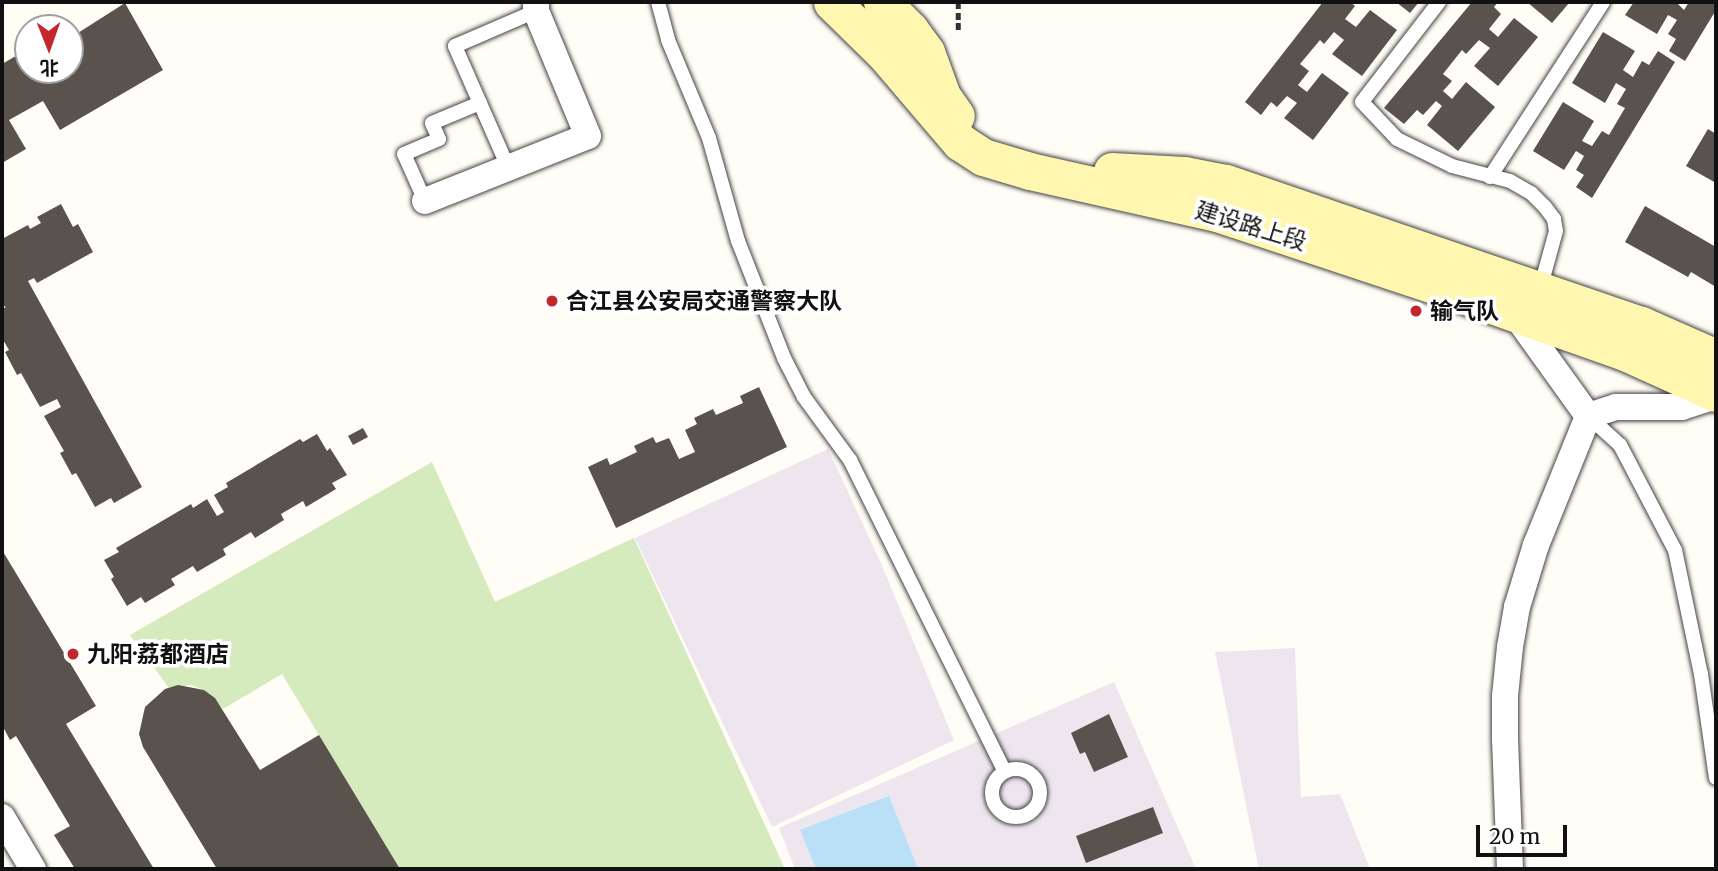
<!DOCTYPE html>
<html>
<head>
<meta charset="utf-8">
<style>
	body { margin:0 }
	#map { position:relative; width:1718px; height:871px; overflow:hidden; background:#fffdf5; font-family:Merriweather,"Noto Sans SC",serif }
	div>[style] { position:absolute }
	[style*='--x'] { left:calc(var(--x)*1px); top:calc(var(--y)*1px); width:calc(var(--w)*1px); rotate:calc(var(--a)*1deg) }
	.industrial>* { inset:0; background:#eee6ef }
	.green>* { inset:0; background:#d5ebbd }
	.water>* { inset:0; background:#b9e0f7 }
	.building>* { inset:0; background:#5a524d }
	.path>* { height:4.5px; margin-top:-2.25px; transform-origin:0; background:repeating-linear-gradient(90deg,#333 0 7px,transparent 0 10.5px) }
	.roads { filter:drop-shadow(0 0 2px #444) drop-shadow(0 0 2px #444) }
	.service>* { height:14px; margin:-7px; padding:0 7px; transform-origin:7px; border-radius:7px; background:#fff }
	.service>.ring { margin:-7px; padding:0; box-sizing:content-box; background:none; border:14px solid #fff; border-radius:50% }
	.minor>* { height:26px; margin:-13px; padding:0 13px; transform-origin:13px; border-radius:13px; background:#fff }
	.secondary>* { height:37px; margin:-18.5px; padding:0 18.5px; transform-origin:18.5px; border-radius:18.5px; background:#fff6b0 }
	.dots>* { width:19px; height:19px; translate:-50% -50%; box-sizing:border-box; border:4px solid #fff; border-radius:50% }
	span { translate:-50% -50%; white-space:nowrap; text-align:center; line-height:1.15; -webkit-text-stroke:7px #fff; paint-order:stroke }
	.street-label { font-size:23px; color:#111 }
	.poi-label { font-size:23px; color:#111; font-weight:700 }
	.left { translate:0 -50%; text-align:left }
	.frame { position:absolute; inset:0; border:4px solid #111; pointer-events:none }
	.north { position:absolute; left:14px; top:14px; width:70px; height:70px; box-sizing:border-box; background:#fff; border:2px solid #a0a0a0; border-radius:50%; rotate:179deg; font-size:19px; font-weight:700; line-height:28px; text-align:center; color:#111 }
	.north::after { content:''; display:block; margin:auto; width:24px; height:32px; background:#c4262e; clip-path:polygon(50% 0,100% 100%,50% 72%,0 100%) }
	.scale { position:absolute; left:1476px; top:825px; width:91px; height:32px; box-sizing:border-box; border:4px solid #111; border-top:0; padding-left:9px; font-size:21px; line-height:24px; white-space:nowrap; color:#111; -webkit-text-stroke:5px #fff; paint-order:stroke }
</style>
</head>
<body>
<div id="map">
	<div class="industrial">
		<i style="clip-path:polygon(828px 449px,880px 561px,954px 740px,772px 827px,635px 538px)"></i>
		<i style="clip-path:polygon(1295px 648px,1301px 797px,1340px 794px,1370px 869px,1259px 869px,1215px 652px)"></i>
		<i style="clip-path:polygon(1114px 682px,1196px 869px,795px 869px,779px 828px)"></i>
	</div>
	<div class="green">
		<i style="clip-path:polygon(432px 462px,495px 602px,634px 538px,785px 869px,400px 869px,282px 674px,223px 709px,204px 690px,191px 685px,169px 688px,130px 635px)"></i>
	</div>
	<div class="water">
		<i style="clip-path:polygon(889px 796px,918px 869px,816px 869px,800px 830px)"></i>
	</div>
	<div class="building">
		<i style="clip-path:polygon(1323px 2px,1350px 2px,1355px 6px,1345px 19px,1356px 27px,1370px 10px,1397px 30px,1362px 76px,1332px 54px,1344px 40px,1334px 32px,1324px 44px,1320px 40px,1300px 64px,1309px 71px,1298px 85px,1307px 92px,1322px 73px,1349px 93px,1313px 140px,1284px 118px,1297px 103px,1287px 96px,1277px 107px,1271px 102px,1261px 115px,1245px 102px)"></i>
		<i style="clip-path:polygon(1396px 2px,1419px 2px,1410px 13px)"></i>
		<i style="clip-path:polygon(1472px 2px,1498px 2px,1494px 7px,1501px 14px,1489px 29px,1498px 37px,1514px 18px,1538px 37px,1498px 86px,1474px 66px,1490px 48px,1479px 40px,1466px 54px,1462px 50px,1443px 74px,1452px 81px,1443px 91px,1452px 99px,1466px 82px,1495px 107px,1458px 151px,1427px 125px,1442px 106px,1436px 101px,1423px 115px,1417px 110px,1404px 124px,1384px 108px)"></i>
		<i style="clip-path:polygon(1527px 2px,1570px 2px,1552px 23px)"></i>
		<i style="clip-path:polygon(1634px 2px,1676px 2px,1684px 10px,1689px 2px,1716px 2px,1716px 10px,1685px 61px,1669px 51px,1676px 39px,1668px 34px,1677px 20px,1668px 15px,1657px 34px,1625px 15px)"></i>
		<i style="clip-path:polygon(125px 3px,163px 70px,60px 130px,43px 101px,9px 120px,26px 149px,2px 163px,2px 64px,28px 49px,28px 70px,70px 70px,70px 38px)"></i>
		<i style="clip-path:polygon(1603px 32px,1635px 51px,1623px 70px,1633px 77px,1642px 61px,1649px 65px,1658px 51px,1675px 62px,1592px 198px,1576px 187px,1584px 175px,1576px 170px,1584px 156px,1576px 151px,1564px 170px,1533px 151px,1563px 102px,1594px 121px,1582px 141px,1592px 146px,1602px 131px,1609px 135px,1625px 108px,1617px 104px,1626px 89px,1616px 83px,1605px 103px,1572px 83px)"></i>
		<i style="clip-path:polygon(1708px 129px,1716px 134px,1716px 183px,1686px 166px)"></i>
		<i style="clip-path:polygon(61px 204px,73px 227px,78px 224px,93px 252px,37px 283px,34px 278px,28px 281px,142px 487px,114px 503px,111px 498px,95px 507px,76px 473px,72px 475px,60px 453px,64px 451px,44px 416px,61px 407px,57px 399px,40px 407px,21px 373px,17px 375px,5px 352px,9px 350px,2px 338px,2px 309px,6px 307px,2px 305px,2px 239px,28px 225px,30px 229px,41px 223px,37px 217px)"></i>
		<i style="clip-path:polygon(1645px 206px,1716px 247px,1716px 287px,1691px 272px,1688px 277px,1625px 242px)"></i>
		<i style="clip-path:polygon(759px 387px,787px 447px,616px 528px,588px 467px,607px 458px,610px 465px,637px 452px,634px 446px,653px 437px,656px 443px,669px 438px,679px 459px,695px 452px,685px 430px,697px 424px,694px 418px,713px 409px,716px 415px,743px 403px,740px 396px)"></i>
		<i style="clip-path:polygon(363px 428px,368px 437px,353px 445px,348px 436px)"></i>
		<i style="clip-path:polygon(317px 434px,327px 451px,330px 448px,347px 475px,332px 483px,336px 489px,306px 507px,303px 501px,281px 514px,284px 520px,255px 538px,251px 532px,223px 549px,226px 555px,197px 572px,193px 566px,171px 579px,175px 585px,145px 603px,141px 597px,127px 606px,111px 579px,114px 577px,104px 560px,119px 552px,116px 548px,191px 504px,193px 508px,207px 499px,217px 516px,224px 512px,214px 495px,228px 487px,226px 483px,300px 439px,303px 442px)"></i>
		<i style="clip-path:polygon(2px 550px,96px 706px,66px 724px,154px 869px,75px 869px,54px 835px,70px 826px,16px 736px,10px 740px,2px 725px)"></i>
		<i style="clip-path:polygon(178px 685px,204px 690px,215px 698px,260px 770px,319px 735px,400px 869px,217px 869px,143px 747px,139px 734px,145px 707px,165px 689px)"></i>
		<i style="clip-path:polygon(1109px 714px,1128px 757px,1094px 772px,1085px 752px,1080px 754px,1071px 733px)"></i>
		<i style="clip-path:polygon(1153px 807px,1163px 833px,1086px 863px,1076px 836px)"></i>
	</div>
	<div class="path">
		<i style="--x:958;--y:30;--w:28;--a:-90"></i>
	</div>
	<div class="roads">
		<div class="service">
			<i style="--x:658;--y:2;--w:39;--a:75"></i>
			<i style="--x:668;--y:40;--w:106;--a:67.3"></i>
			<i style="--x:709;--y:138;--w:107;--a:74.3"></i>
			<i style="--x:738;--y:241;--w:126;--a:68.5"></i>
			<i style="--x:784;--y:358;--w:44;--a:62.9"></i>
			<i style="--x:804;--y:397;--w:78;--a:53.9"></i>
			<i style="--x:850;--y:460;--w:348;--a:63.6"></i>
			<i style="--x:1439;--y:2;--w:126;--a:127.6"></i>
			<i style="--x:1362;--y:102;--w:51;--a:46.6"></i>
			<i style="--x:1397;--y:139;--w:61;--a:26.1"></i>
			<i style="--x:1452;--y:166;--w:60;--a:14.5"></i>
			<i style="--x:1510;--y:181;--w:24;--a:30"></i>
			<i style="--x:1531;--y:193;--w:20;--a:45"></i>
			<i style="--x:1545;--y:207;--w:15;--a:53"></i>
			<i style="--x:1554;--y:219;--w:12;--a:81"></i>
			<i style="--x:1556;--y:231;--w:60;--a:105.4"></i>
			<i style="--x:508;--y:167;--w:132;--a:-113.7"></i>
			<i style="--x:455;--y:46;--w:88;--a:-23.4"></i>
			<i style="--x:1490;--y:177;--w:208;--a:-57.1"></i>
			<i style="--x:425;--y:201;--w:51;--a:-114.1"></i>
			<i style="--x:404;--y:154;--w:38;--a:-23"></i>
			<i style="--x:439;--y:139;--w:17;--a:-114"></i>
			<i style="--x:432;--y:123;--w:52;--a:-22.6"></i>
			<i style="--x:1588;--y:416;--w:43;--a:42.2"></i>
			<i style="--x:1620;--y:445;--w:119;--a:62.4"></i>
			<i style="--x:1675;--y:550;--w:127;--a:78.2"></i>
			<i style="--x:1701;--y:674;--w:105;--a:81.8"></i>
			<i class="ring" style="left:992px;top:769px;width:34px;height:34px"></i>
		</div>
		<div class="minor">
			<i style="--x:425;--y:201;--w:175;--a:-21.7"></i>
			<i style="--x:588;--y:136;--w:135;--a:-112.6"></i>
			<i style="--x:536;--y:11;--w:9;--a:-90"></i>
			<i style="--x:1514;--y:313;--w:127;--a:54.3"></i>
			<i style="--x:1588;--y:416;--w:29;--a:-18"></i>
			<i style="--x:1616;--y:407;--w:66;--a:0"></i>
			<i style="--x:1682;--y:407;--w:36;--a:-18"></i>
			<i style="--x:2;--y:817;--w:61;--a:59.2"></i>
			<i style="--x:1510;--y:869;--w:130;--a:-92.2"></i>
			<i style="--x:1505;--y:739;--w:43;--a:-90"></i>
			<i style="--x:1505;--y:696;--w:49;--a:-84.2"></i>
			<i style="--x:1510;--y:647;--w:41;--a:-80.1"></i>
			<i style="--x:1517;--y:607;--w:65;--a:-73"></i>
			<i style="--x:1536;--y:545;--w:139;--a:-68"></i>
		</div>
		<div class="secondary">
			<i style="--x:832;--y:2;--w:74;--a:44.5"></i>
			<i style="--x:885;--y:54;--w:116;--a:49.6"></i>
			<i style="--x:960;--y:142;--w:27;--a:33"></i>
			<i style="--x:983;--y:157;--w:49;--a:16.6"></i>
			<i style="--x:1030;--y:171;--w:192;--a:12.7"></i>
			<i style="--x:1217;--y:213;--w:251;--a:18.4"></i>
			<i style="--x:1455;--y:292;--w:182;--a:19.5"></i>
			<i style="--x:1627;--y:353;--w:98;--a:24.2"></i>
			<i style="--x:882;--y:2;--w:40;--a:45"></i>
			<i style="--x:910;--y:30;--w:27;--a:54"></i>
			<i style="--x:926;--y:52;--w:47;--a:70"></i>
			<i style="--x:942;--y:96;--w:24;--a:55"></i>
			<i style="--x:1112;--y:171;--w:72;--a:3.2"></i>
			<i style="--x:1184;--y:175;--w:43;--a:10.8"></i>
			<i style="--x:1226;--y:183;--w:439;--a:18.9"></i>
			<i style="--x:1641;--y:325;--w:82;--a:23.7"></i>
		</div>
	</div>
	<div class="dots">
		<i style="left:552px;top:301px;background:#c4262e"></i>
		<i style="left:1416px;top:311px;background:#c4262e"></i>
		<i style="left:73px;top:654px;background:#c4262e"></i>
	</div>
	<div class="street-label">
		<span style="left:1251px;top:226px;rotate:17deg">建设路上段</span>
	</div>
	<div class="poi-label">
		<span class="left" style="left:566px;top:301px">合江县公安局交通警察大队</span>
		<span class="left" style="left:1430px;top:311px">输气队</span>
		<span class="left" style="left:87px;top:654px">九阳·荔都酒店</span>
	</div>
	<div class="frame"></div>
	<div class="north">北</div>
	<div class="scale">20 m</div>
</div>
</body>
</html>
